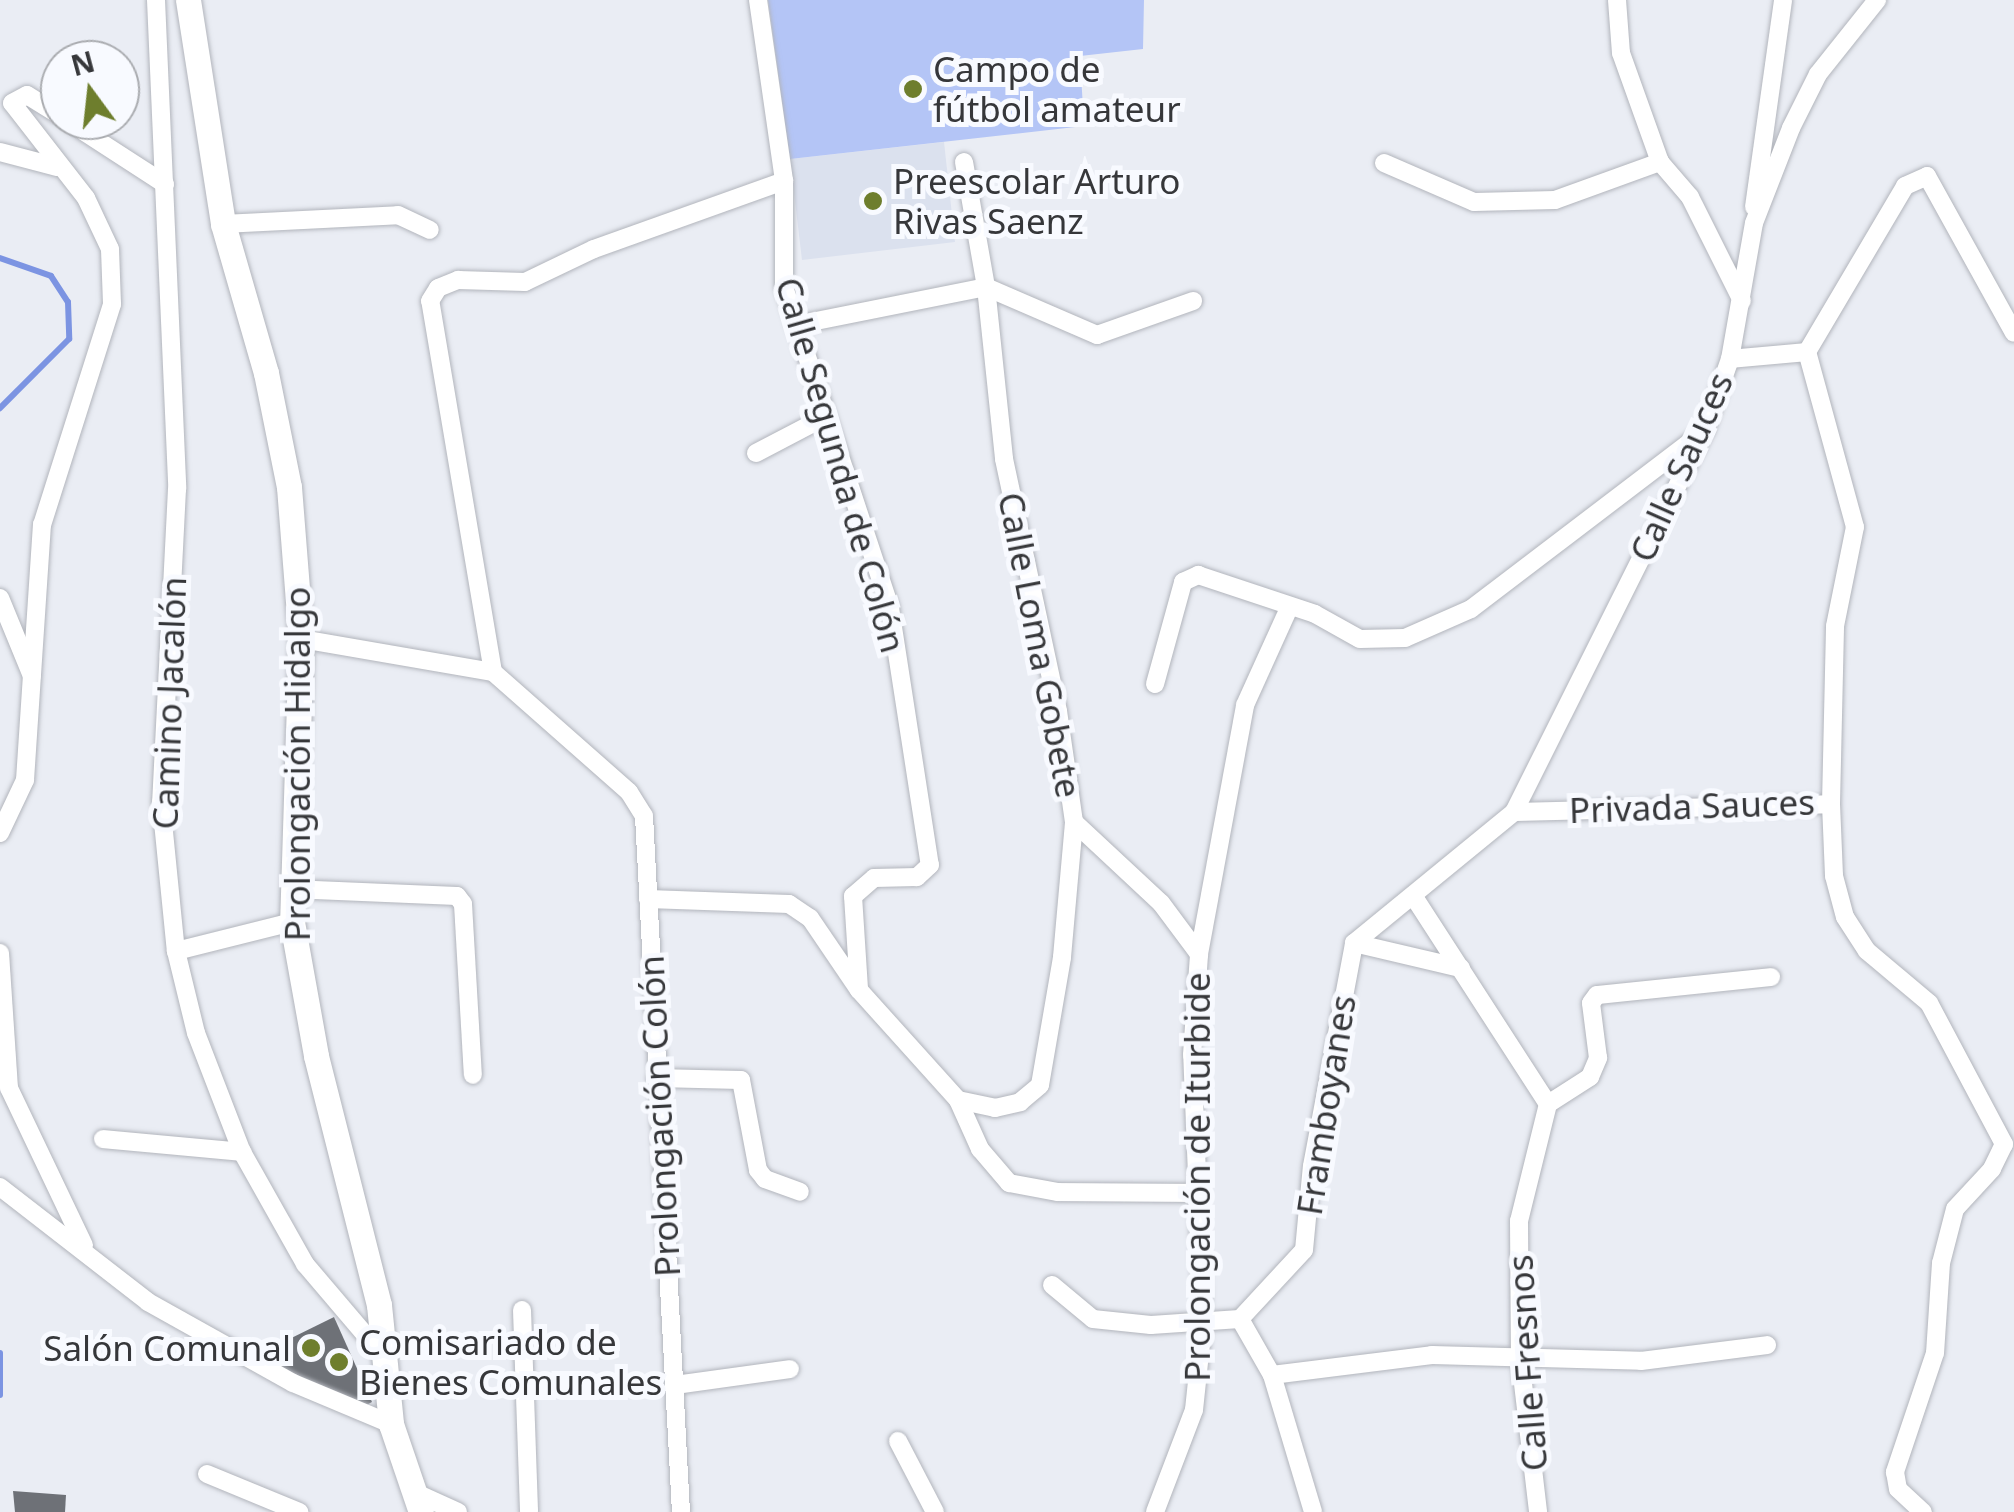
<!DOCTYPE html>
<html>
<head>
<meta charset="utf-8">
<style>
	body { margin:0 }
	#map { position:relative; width:2014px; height:1512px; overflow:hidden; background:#eaedf4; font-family:"Noto Sans",sans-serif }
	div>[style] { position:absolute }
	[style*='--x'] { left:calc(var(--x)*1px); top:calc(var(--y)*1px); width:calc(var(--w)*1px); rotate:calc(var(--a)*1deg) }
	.built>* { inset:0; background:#dbe1ee }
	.green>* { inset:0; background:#b4c5f6 }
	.stream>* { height:6px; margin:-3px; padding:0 3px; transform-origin:3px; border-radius:3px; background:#7c94e2 }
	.building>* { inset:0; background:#6e7177 }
	.roads { filter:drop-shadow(0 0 2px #b2b5bc) drop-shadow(0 0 2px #b2b5bc) }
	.street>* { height:18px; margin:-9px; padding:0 9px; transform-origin:9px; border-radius:9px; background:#fff }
	.secondary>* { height:25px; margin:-12.5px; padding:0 12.5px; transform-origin:12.5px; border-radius:12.5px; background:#fff }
	.dots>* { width:28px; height:28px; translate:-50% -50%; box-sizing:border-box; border:5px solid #f8faff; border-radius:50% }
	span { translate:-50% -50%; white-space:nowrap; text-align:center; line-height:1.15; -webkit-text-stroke:10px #f8faff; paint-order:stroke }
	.poi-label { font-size:35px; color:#36373a }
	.left { translate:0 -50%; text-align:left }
	.right { translate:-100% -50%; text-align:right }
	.street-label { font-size:35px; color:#36373a }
	.north { position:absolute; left:40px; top:40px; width:100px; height:100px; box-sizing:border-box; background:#f8faff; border:2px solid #aaacb0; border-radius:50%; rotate:345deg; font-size:28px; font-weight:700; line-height:40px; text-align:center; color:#36373a }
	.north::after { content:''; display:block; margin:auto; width:35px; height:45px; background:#6e7e2d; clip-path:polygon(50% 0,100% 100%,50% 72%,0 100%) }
</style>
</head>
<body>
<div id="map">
	<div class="built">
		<i style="clip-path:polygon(944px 142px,955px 242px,802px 260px,790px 159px)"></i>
	</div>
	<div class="green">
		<i style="clip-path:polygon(768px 0,1144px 0,1143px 49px,1080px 56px,1084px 126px,790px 159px)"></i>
	</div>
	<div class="stream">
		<i style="--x:0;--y:258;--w:54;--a:19.4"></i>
		<i style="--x:51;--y:276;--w:31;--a:57"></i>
		<i style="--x:68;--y:302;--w:37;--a:88"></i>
		<i style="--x:69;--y:339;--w:98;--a:135"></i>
		<i style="--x:0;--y:1353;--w:42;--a:90"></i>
	</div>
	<div class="building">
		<i style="clip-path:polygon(334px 1317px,372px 1402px,361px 1408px,288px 1379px,269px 1349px)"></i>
		<i style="clip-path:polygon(13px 1491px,66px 1495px,65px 1512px,15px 1512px)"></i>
	</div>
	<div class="roads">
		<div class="street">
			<i style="--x:156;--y:0;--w:489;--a:87.5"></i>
			<i style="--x:177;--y:489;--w:313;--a:92.9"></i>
			<i style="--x:161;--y:802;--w:150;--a:84.3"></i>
			<i style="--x:176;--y:951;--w:84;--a:76.3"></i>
			<i style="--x:196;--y:1033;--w:128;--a:68.9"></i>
			<i style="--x:242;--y:1152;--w:129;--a:60.6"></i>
			<i style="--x:305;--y:1264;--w:114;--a:49.6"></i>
			<i style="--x:758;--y:0;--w:183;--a:81.8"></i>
			<i style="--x:784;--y:181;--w:106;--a:90"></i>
			<i style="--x:784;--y:287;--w:338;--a:71.7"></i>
			<i style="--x:890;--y:608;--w:260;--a:81.2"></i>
			<i style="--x:930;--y:865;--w:18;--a:137"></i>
			<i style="--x:917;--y:877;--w:43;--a:178.7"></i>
			<i style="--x:874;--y:878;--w:28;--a:139"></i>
			<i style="--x:853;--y:896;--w:94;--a:86.3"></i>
			<i style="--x:1617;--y:0;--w:53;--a:85.7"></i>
			<i style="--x:1621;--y:53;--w:116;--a:70.3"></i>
			<i style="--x:1660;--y:162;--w:46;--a:49.4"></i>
			<i style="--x:1690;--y:197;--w:116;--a:63.4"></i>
			<i style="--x:66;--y:120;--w:118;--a:32.9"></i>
			<i style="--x:0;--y:152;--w:59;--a:14.7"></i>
			<i style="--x:964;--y:162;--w:127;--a:80"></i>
			<i style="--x:986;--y:287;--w:173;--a:84"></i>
			<i style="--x:1004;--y:459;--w:258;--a:77.9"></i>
			<i style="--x:1058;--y:711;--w:112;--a:81.8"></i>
			<i style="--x:1074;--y:822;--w:119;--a:43"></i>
			<i style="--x:1161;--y:903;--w:64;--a:53.3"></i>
			<i style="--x:1384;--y:163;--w:98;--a:23.4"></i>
			<i style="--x:1474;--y:202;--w:81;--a:-1.4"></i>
			<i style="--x:1555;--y:200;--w:112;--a:-19.9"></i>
			<i style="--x:1754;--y:207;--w:209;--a:-82"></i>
			<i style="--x:223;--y:224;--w:175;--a:-2.9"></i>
			<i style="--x:398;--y:215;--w:35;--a:25"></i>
			<i style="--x:986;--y:287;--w:121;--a:23.4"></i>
			<i style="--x:1097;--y:335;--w:102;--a:-19.5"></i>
			<i style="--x:796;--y:325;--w:194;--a:-11.3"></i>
			<i style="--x:1807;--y:352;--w:193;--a:-59.4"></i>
			<i style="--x:1905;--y:186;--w:24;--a:-24"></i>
			<i style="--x:1927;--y:176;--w:179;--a:61"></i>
			<i style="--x:1730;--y:359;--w:77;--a:-5.2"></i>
			<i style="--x:756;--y:453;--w:78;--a:-27.6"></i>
			<i style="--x:0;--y:598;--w:84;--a:67.7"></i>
			<i style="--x:301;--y:639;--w:195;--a:9.8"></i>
			<i style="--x:493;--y:672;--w:181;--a:41.4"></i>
			<i style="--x:629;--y:792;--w:28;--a:58"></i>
			<i style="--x:644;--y:816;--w:697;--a:86.96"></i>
			<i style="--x:493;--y:672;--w:376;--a:-99.6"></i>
			<i style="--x:430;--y:301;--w:15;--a:-58"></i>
			<i style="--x:438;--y:288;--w:22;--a:-22"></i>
			<i style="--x:458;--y:280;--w:67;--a:1.7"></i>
			<i style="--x:525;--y:282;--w:76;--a:-25.6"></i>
			<i style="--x:594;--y:249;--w:202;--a:-19.7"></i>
			<i style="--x:1155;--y:684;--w:106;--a:-74.6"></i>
			<i style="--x:1183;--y:582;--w:17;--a:-25"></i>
			<i style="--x:1198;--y:575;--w:123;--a:18.4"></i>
			<i style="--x:1315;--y:614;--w:51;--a:29.1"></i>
			<i style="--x:1360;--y:639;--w:45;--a:-1.3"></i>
			<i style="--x:1405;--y:638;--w:72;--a:-23.7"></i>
			<i style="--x:1471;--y:609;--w:284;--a:-37.3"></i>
			<i style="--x:1831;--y:804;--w:72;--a:87.6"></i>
			<i style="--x:1834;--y:876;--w:42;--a:75"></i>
			<i style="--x:1845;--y:917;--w:40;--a:57.1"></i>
			<i style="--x:1867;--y:951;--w:81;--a:40"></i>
			<i style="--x:1929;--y:1003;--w:160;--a:62"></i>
			<i style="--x:2004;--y:1144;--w:28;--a:116"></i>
			<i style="--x:1992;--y:1169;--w:54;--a:132.8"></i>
			<i style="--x:1955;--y:1209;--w:56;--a:104.5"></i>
			<i style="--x:1941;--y:1263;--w:90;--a:93.8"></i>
			<i style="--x:1935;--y:1353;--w:126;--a:108.6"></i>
			<i style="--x:1895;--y:1472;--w:17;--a:80"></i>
			<i style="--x:1898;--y:1489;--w:34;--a:43"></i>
			<i style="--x:1514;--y:812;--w:317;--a:-1.4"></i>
			<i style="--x:1831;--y:804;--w:178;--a:-88.7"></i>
			<i style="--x:1835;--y:626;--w:101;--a:-78.6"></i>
			<i style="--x:1855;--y:527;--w:181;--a:-105.3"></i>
			<i style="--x:0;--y:833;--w:59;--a:-64.7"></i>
			<i style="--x:25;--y:780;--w:256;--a:-86.2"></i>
			<i style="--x:42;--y:525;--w:232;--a:-72.4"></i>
			<i style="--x:112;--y:304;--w:55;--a:-92.1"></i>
			<i style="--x:110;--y:249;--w:56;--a:-115.2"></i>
			<i style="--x:86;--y:198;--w:120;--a:-127.9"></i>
			<i style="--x:12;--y:103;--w:17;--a:-28"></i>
			<i style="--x:27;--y:95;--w:39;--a:32"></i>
			<i style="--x:291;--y:889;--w:166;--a:2.4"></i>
			<i style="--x:457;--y:896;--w:10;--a:53"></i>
			<i style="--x:463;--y:904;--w:171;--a:86.7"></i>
			<i style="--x:1414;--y:897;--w:247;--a:57.1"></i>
			<i style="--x:1548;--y:1104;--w:121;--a:103.9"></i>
			<i style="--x:1519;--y:1221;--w:137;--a:89.6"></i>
			<i style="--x:1520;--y:1358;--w:155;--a:83.3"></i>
			<i style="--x:648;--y:899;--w:141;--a:2"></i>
			<i style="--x:789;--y:904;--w:25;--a:34"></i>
			<i style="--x:810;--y:918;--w:87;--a:55.8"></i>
			<i style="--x:859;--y:990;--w:148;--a:48"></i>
			<i style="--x:958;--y:1100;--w:54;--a:65.8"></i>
			<i style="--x:980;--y:1149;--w:45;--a:49.5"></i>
			<i style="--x:1009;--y:1183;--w:50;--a:10.4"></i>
			<i style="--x:1058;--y:1192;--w:137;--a:0.4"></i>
			<i style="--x:1354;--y:943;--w:110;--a:13.2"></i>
			<i style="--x:176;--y:951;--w:120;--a:-14"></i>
			<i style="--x:0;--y:953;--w:135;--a:86.2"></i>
			<i style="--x:9;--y:1088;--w:174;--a:64.5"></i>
			<i style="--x:656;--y:1078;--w:85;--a:1.3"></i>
			<i style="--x:741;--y:1080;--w:92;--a:79.3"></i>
			<i style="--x:758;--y:1170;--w:11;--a:52"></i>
			<i style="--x:765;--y:1179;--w:37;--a:20"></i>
			<i style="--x:958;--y:1100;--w:38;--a:12"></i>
			<i style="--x:995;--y:1108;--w:26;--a:-13"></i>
			<i style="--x:1020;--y:1102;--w:26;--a:-40"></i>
			<i style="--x:1040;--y:1085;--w:130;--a:-80.2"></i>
			<i style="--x:1062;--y:957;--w:136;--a:-84.9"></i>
			<i style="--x:1548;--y:1104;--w:50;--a:-32.7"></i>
			<i style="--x:1590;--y:1077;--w:21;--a:-67"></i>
			<i style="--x:1598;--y:1058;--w:55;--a:-97.3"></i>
			<i style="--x:1591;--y:1003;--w:10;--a:-53"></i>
			<i style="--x:1597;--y:995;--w:175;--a:-5.9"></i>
			<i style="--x:103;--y:1139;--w:140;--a:5.3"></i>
			<i style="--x:0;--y:1187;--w:187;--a:37.8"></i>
			<i style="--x:148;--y:1302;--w:166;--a:29.2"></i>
			<i style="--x:293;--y:1383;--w:106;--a:22.7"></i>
			<i style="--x:1052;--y:1285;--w:53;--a:39.7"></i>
			<i style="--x:1093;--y:1319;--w:58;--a:5.9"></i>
			<i style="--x:1151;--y:1325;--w:89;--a:-3.9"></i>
			<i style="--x:522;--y:1310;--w:202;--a:88"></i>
			<i style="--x:1240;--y:1319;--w:94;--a:-47.2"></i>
			<i style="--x:1304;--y:1250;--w:84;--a:-84.6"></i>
			<i style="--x:1312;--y:1166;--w:227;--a:-79.3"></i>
			<i style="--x:1354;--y:943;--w:207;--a:-39.3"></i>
			<i style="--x:1514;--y:812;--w:426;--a:-63.4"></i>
			<i style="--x:1705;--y:431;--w:76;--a:-70.9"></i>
			<i style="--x:1730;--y:359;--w:138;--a:-80"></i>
			<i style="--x:1754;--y:223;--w:102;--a:-68.7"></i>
			<i style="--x:1791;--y:128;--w:60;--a:-63.4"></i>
			<i style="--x:1818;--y:74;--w:95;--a:-51.4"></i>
			<i style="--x:1240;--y:1319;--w:64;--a:60.3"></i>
			<i style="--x:1272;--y:1375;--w:143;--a:73.3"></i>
			<i style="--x:1272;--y:1375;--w:161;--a:-7.1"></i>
			<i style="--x:1432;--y:1355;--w:209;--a:1.6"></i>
			<i style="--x:1641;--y:1361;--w:127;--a:-7.2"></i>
			<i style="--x:675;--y:1385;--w:116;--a:-7.9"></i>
			<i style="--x:898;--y:1441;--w:80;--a:62.5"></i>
			<i style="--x:207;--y:1474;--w:100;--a:22.4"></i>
			<i style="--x:416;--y:1493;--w:46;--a:24.3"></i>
			<i style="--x:1155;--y:1512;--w:109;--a:-69.1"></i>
			<i style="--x:1194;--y:1410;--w:86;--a:-84"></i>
			<i style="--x:1203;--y:1324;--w:269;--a:-92.3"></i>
			<i style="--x:1192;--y:1055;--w:101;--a:-86"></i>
			<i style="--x:1199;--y:954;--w:253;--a:-79.5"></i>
			<i style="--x:1245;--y:705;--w:107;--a:-65.6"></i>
		</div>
		<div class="secondary">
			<i style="--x:188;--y:0;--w:227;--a:81.1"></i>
			<i style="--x:223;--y:224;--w:155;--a:73.9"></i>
			<i style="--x:266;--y:373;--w:116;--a:78.6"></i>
			<i style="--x:289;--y:487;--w:152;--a:85.5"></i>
			<i style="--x:301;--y:639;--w:283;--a:91.8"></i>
			<i style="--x:292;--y:922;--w:136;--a:79.8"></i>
			<i style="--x:316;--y:1056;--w:257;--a:75.8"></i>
			<i style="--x:379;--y:1305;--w:120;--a:84.2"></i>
			<i style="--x:391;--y:1424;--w:93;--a:71.2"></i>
		</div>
	</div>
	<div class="dots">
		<i style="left:913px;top:89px;background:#6e7e2d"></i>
		<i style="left:873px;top:201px;background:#6e7e2d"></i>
		<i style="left:311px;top:1348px;background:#6e7e2d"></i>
		<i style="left:339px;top:1362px;background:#6e7e2d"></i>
	</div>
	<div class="poi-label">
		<span class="left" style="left:933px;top:89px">Campo de<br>fútbol amateur</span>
		<span class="left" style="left:893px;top:201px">Preescolar Arturo<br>Rivas Saenz</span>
		<span class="left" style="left:359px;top:1362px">Comisariado de<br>Bienes Comunales</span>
		<span class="right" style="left:291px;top:1348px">Salón Comunal</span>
	</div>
	<div class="street-label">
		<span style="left:841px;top:465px;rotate:74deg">Calle Segunda de Colón</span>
		<span style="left:1681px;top:467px;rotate:-66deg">Calle Sauces</span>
		<span style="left:1040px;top:645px;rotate:79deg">Calle Loma Gobete</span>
		<span style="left:169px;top:703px;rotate:-88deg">Camino Jacalón</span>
		<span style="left:297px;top:764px;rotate:-90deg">Prolongación Hidalgo</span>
		<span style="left:1692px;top:806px;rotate:-2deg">Privada Sauces</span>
		<span style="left:1326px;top:1105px;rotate:-81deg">Framboyanes</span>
		<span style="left:659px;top:1116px;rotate:-93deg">Prolongación Colón</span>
		<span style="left:1197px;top:1177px;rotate:-90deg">Prolongación de Iturbide</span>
		<span style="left:1527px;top:1363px;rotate:-94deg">Calle Fresnos</span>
	</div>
	<div class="north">N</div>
</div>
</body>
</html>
